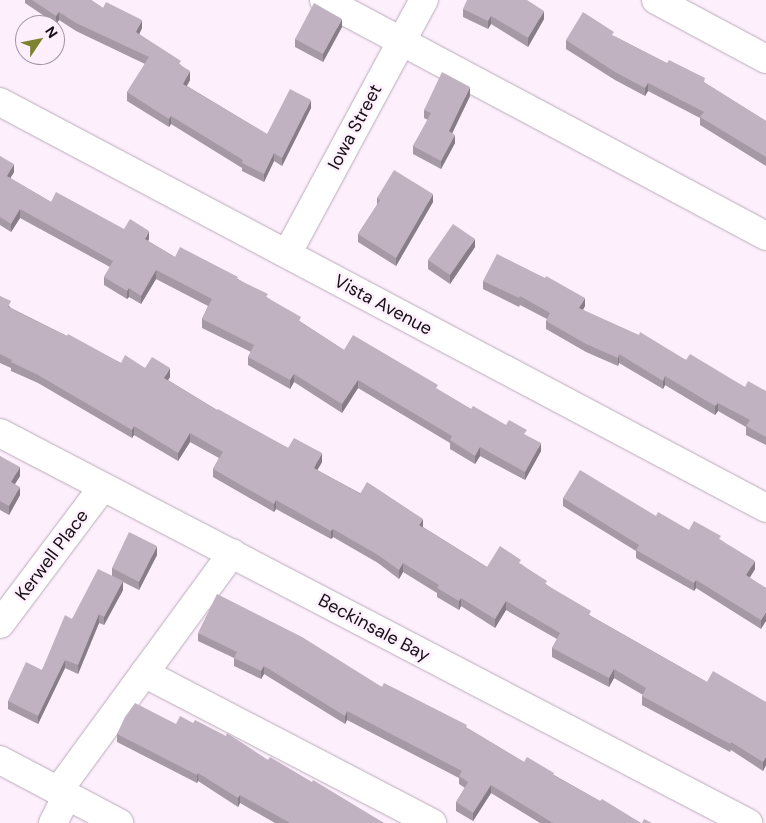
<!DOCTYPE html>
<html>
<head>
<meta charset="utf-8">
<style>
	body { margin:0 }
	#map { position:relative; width:766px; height:823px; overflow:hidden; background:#feeffd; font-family:"DM Sans",sans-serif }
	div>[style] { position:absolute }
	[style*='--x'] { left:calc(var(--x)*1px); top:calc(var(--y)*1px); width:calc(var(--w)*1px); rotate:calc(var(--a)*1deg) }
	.roads { filter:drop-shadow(0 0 1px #b8abb8) drop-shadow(0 0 1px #b8abb8) }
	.minor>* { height:28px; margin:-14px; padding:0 14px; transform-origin:14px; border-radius:14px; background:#fff }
	.wall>* { inset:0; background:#a599a5 }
	.shaded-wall>* { inset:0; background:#867d86 }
	.building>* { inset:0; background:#c0b2c0 }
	span { translate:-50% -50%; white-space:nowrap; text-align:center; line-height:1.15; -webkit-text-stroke:5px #feeffd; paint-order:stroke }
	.street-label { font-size:18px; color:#140f14 }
	.north { position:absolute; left:15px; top:15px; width:50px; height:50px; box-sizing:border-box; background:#feeffd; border:1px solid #a095a0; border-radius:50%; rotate:56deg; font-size:14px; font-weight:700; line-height:20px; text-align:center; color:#140f14 }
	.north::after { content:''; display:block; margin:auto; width:18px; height:22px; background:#7c822d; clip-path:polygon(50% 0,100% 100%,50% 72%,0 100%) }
</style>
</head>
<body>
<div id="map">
	<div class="roads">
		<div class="minor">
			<i style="--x:324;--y:0;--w:501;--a:28.1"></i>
			<i style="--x:656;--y:0;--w:125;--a:28.2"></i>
			<i style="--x:0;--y:102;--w:867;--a:27.92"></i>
			<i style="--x:287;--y:254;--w:289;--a:-61.7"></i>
			<i style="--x:0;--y:433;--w:844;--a:27.54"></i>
			<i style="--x:0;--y:624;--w:171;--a:-53.1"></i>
			<i style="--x:144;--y:673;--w:325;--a:27.5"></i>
			<i style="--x:0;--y:760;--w:135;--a:27.9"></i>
			<i style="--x:58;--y:791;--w:295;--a:-53.8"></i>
			<i style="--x:53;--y:823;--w:31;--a:-63"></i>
		</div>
	</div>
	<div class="wall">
		<i style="clip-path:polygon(25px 0,91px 0,103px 8px,142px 28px,139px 34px,181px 65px,190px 80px,187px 86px,267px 134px,311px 108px,282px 166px,274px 161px,264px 182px,242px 171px,242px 168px,171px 124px,169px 127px,127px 101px,127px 92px,145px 64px,76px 31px,59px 20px,56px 24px,25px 3px)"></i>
		<i style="clip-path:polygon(463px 9px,544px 19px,528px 47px,491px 24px,488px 29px,463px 17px)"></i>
		<i style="clip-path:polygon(342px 27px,323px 62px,295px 47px,295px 39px)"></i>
		<i style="clip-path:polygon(614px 36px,705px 83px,766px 121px,766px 166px,700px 125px,700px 118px,648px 91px,645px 96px,615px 80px,566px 49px,566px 40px)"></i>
		<i style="clip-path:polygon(470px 96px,452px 133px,455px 143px,441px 169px,413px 154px,413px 146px,428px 120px,424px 118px,424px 110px)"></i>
		<i style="clip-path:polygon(0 156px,14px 172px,10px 178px,51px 202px,149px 239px,148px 241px,175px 257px,238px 279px,268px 298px,301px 322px,344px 350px,438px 390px,471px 409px,527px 436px,541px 451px,525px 480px,480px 456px,475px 464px,450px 449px,450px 443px,358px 388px,342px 413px,294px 382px,290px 389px,248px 365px,248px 357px,251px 352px,202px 328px,202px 319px,208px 306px,156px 279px,141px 304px,129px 297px,127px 299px,104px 285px,104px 277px,110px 267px,20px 218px,11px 232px,0 225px)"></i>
		<i style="clip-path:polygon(377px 198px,433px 202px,396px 266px,358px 242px,358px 234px,377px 205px)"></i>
		<i style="clip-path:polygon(475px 247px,450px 284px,428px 269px,428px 260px)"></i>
		<i style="clip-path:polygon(483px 281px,585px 306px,583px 310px,686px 360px,745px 387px,766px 391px,766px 445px,746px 435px,746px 427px,718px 411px,715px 415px,665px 385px,663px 389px,619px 363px,618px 366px,586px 352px,546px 329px,546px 321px,547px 319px,520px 305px,519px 307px,483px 289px)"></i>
		<i style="clip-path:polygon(0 296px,11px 308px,121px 363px,145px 368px,170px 377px,168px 380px,217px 410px,288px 448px,322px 462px,317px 470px,423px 527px,487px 567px,521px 564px,547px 585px,591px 616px,707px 682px,766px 702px,766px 765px,763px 771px,731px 750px,730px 752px,642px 705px,642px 696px,643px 695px,614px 678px,609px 687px,552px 657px,552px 648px,557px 639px,506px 610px,495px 628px,461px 606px,459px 610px,437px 597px,437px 593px,403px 572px,399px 579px,378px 563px,333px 537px,331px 539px,276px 509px,274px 512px,213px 477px,213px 469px,219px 458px,190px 442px,178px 461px,134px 435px,132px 438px,38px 383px,11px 371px,11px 368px,0 363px)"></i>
		<i style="clip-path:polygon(0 456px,20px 476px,15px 484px,20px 495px,9px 515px,0 510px)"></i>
		<i style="clip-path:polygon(563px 498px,656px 516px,689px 530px,721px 540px,755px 569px,749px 578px,766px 588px,761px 629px,696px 588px,694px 591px,636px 558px,636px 551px,563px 506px)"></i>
		<i style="clip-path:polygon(157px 555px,139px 590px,123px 582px,123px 590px,104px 625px,99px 623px,78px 674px,65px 668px,38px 724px,8px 709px,8px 701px,42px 670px,72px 619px,112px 576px,112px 568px)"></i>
		<i style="clip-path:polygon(198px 633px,382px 687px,467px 728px,524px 762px,554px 775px,600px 801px,641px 823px,540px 823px,491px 793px,473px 821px,456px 811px,456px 802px,465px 788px,459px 784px,459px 778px,347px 720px,345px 724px,264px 674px,261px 679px,234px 666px,234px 658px,198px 641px)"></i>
		<i style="clip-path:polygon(176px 724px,268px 760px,384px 823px,275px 823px,240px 803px,238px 807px,198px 781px,197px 783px,117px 742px,117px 734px)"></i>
	</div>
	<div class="shaded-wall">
		<i style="clip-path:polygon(544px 11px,544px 19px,528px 47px,528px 38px)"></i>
		<i style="clip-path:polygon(59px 12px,59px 20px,56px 24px,56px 16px)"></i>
		<i style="clip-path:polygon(491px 16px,491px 24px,488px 29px,488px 21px)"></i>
		<i style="clip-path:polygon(342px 19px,342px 27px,323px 62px,323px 54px)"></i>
		<i style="clip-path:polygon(142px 20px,142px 28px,136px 41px,136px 32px)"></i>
		<i style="clip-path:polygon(190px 71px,190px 80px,183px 92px,183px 84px)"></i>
		<i style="clip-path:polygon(648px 83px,648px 91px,645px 96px,645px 88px)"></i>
		<i style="clip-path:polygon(470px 87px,470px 96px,449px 140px,449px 131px)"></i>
		<i style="clip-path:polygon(311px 100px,311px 108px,282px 166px,282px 158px)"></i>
		<i style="clip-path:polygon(171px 116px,171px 124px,169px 127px,169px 119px)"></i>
		<i style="clip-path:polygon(455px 135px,455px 143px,441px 169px,441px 161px)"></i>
		<i style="clip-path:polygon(274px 153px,274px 161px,264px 182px,264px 174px)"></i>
		<i style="clip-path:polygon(14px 164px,14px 172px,7px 184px,7px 176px)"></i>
		<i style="clip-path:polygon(433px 194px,433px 202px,396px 266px,396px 258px)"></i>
		<i style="clip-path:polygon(20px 209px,20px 218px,11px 232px,11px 224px)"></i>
		<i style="clip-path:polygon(149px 231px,149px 239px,145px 247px,145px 239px)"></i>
		<i style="clip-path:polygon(475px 239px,475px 247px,450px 284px,450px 275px)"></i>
		<i style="clip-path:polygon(156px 270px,156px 279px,141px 304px,141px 296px)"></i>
		<i style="clip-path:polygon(129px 288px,129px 297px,127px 299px,127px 291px)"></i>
		<i style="clip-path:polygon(585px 298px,585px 306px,579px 316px,579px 308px)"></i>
		<i style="clip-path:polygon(619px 354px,619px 363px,618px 366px,618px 358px)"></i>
		<i style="clip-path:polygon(170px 368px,170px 377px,164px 386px,164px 378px)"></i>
		<i style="clip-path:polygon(294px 374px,294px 382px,290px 389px,290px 380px)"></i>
		<i style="clip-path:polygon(665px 376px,665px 385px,663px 389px,663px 381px)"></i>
		<i style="clip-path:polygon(358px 380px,358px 388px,342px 413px,342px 404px)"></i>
		<i style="clip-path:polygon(718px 403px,718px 411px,715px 415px,715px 406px)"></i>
		<i style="clip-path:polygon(134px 426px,134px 435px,132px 438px,132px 430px)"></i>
		<i style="clip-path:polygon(190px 433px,190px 442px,178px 461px,178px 453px)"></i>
		<i style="clip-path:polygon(541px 443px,541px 451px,525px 480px,525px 472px)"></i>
		<i style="clip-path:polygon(480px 447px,480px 456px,475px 464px,475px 456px)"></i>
		<i style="clip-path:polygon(322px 453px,322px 462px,314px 476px,314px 468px)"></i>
		<i style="clip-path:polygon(20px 467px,20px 476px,11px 490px,11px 482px)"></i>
		<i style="clip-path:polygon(20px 487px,20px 495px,9px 515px,9px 506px)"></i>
		<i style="clip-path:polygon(276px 500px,276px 509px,274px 512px,274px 504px)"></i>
		<i style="clip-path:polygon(423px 519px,423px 527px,419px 533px,419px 525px)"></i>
		<i style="clip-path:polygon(333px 529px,333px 537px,331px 539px,331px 531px)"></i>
		<i style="clip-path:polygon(157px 546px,157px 555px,139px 590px,139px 582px)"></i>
		<i style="clip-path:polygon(755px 561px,755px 569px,746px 584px,746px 575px)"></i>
		<i style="clip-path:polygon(403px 563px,403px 572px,399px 579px,399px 570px)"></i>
		<i style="clip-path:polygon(696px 580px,696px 588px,694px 591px,694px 583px)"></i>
		<i style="clip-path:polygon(123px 581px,123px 590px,104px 625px,104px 617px)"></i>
		<i style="clip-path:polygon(461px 598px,461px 606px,459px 610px,459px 601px)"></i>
		<i style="clip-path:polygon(506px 601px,506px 610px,495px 628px,495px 619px)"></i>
		<i style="clip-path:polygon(766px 612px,766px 621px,761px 629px,761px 620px)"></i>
		<i style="clip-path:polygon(99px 614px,99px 623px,78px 674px,78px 665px)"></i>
		<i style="clip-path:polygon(65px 660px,65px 668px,38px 724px,38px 716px)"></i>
		<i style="clip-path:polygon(264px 666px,264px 674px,261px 679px,261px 671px)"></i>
		<i style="clip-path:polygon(614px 669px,614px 678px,609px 687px,609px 678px)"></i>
		<i style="clip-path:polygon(347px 711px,347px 720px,345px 724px,345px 716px)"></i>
		<i style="clip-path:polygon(766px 757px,766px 765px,763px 771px,763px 762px)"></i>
		<i style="clip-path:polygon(198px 773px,198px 781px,197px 783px,197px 775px)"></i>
		<i style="clip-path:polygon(491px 785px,491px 793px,473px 821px,473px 813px)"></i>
		<i style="clip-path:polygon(240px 795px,240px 803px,238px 807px,238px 798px)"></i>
	</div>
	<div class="building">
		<i style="clip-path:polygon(32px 0,91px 0,103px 8px,106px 2px,142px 20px,136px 32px,181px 61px,179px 64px,190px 71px,183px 84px,267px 134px,290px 89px,311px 100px,282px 158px,274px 153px,264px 174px,242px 163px,243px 160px,171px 116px,169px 119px,127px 92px,149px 57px,76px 23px,59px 12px,56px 16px)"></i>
		<i style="clip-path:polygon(467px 0,527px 0,544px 11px,528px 38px,491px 16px,488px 21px,463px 9px)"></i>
		<i style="clip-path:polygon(314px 3px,342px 19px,323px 54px,295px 39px)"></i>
		<i style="clip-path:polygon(583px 12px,614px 32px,612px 35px,667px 63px,669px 60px,705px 78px,704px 82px,766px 121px,766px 157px,700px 117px,704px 112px,648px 83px,645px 88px,615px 72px,566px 40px)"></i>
		<i style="clip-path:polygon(442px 72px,470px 87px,449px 131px,455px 135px,441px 161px,413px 146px,431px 113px,424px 110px)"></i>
		<i style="clip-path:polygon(0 156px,14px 164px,7px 176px,51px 202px,56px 192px,124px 229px,130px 219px,149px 231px,145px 239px,175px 257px,180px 247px,238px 277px,237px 279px,268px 294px,266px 297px,301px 317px,299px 321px,344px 350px,353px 335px,438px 385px,436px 388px,471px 409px,473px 406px,506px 425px,509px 420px,527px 430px,524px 434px,541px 443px,525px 472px,480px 447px,475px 456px,450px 440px,452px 436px,358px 380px,342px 404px,294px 374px,290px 380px,248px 357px,254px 345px,202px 319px,212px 299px,156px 270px,141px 296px,129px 288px,127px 291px,104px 277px,113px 261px,20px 209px,11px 224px,0 217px)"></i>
		<i style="clip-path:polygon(394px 170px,433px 194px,396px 258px,358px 234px,380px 200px,377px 198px)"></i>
		<i style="clip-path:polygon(453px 224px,475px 239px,450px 275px,428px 260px)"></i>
		<i style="clip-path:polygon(497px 254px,545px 278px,546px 276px,585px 298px,579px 308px,639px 335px,640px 332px,686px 360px,690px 354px,745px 387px,748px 381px,766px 391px,766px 437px,746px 426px,750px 420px,718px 403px,715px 406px,665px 376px,663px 381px,619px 354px,618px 358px,586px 344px,546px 321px,550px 313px,520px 296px,519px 298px,483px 281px)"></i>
		<i style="clip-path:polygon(0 296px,11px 301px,8px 307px,67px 336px,68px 334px,121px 363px,125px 355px,145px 368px,152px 357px,170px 368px,164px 378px,217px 410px,218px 409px,288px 448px,294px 438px,322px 453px,314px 468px,360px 494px,367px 482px,423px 519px,419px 525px,487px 567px,500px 546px,521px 560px,519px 563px,547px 581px,545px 584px,591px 611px,589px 615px,707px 682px,713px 671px,766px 702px,766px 757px,763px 762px,731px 742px,730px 744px,642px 696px,646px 688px,614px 669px,609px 678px,552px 648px,560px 633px,506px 601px,495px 619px,461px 598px,459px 601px,437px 588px,439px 585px,403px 563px,399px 570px,378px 555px,333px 529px,331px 531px,276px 500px,274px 504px,213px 469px,223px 452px,190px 433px,178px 453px,134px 426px,132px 430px,38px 375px,11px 362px,12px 360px,0 354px)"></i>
		<i style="clip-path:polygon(0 456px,20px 467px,11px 482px,20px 487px,9px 506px,0 501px)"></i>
		<i style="clip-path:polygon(580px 470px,656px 516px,658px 512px,689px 530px,694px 521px,721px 536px,719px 539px,755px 561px,746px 575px,766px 588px,766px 612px,761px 620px,696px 580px,694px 583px,636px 550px,639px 545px,563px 498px)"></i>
		<i style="clip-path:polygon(129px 532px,157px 546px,139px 582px,112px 568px)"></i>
		<i style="clip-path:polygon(98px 569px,123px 581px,104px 617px,99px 614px,78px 665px,65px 660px,38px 716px,8px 701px,26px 662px,42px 670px,65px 615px,72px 619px)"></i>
		<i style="clip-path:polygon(217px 594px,302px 637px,382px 687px,384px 683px,467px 725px,466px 727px,524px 762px,527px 757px,554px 773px,553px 775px,600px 801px,602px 799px,641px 823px,553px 823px,491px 785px,473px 813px,456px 802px,468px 782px,459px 776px,462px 771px,347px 711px,345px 716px,264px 666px,261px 671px,234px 658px,237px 652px,198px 633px)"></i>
		<i style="clip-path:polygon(135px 703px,176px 724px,180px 716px,193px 723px,195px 720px,226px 736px,227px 733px,268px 760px,270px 757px,312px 782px,313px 780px,384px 823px,290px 823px,240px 795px,238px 798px,198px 773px,197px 775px,117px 734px,125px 717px)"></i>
		<i style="clip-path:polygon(644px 819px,652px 823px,642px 823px)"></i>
	</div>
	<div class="street-label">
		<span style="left:355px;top:127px;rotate:-62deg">Iowa Street</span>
		<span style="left:383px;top:305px;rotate:28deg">Vista Avenue</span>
		<span style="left:52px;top:555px;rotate:-53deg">Kerwell Place</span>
		<span style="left:374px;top:628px;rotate:28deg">Beckinsale Bay</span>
	</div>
	<div class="north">N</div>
</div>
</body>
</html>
